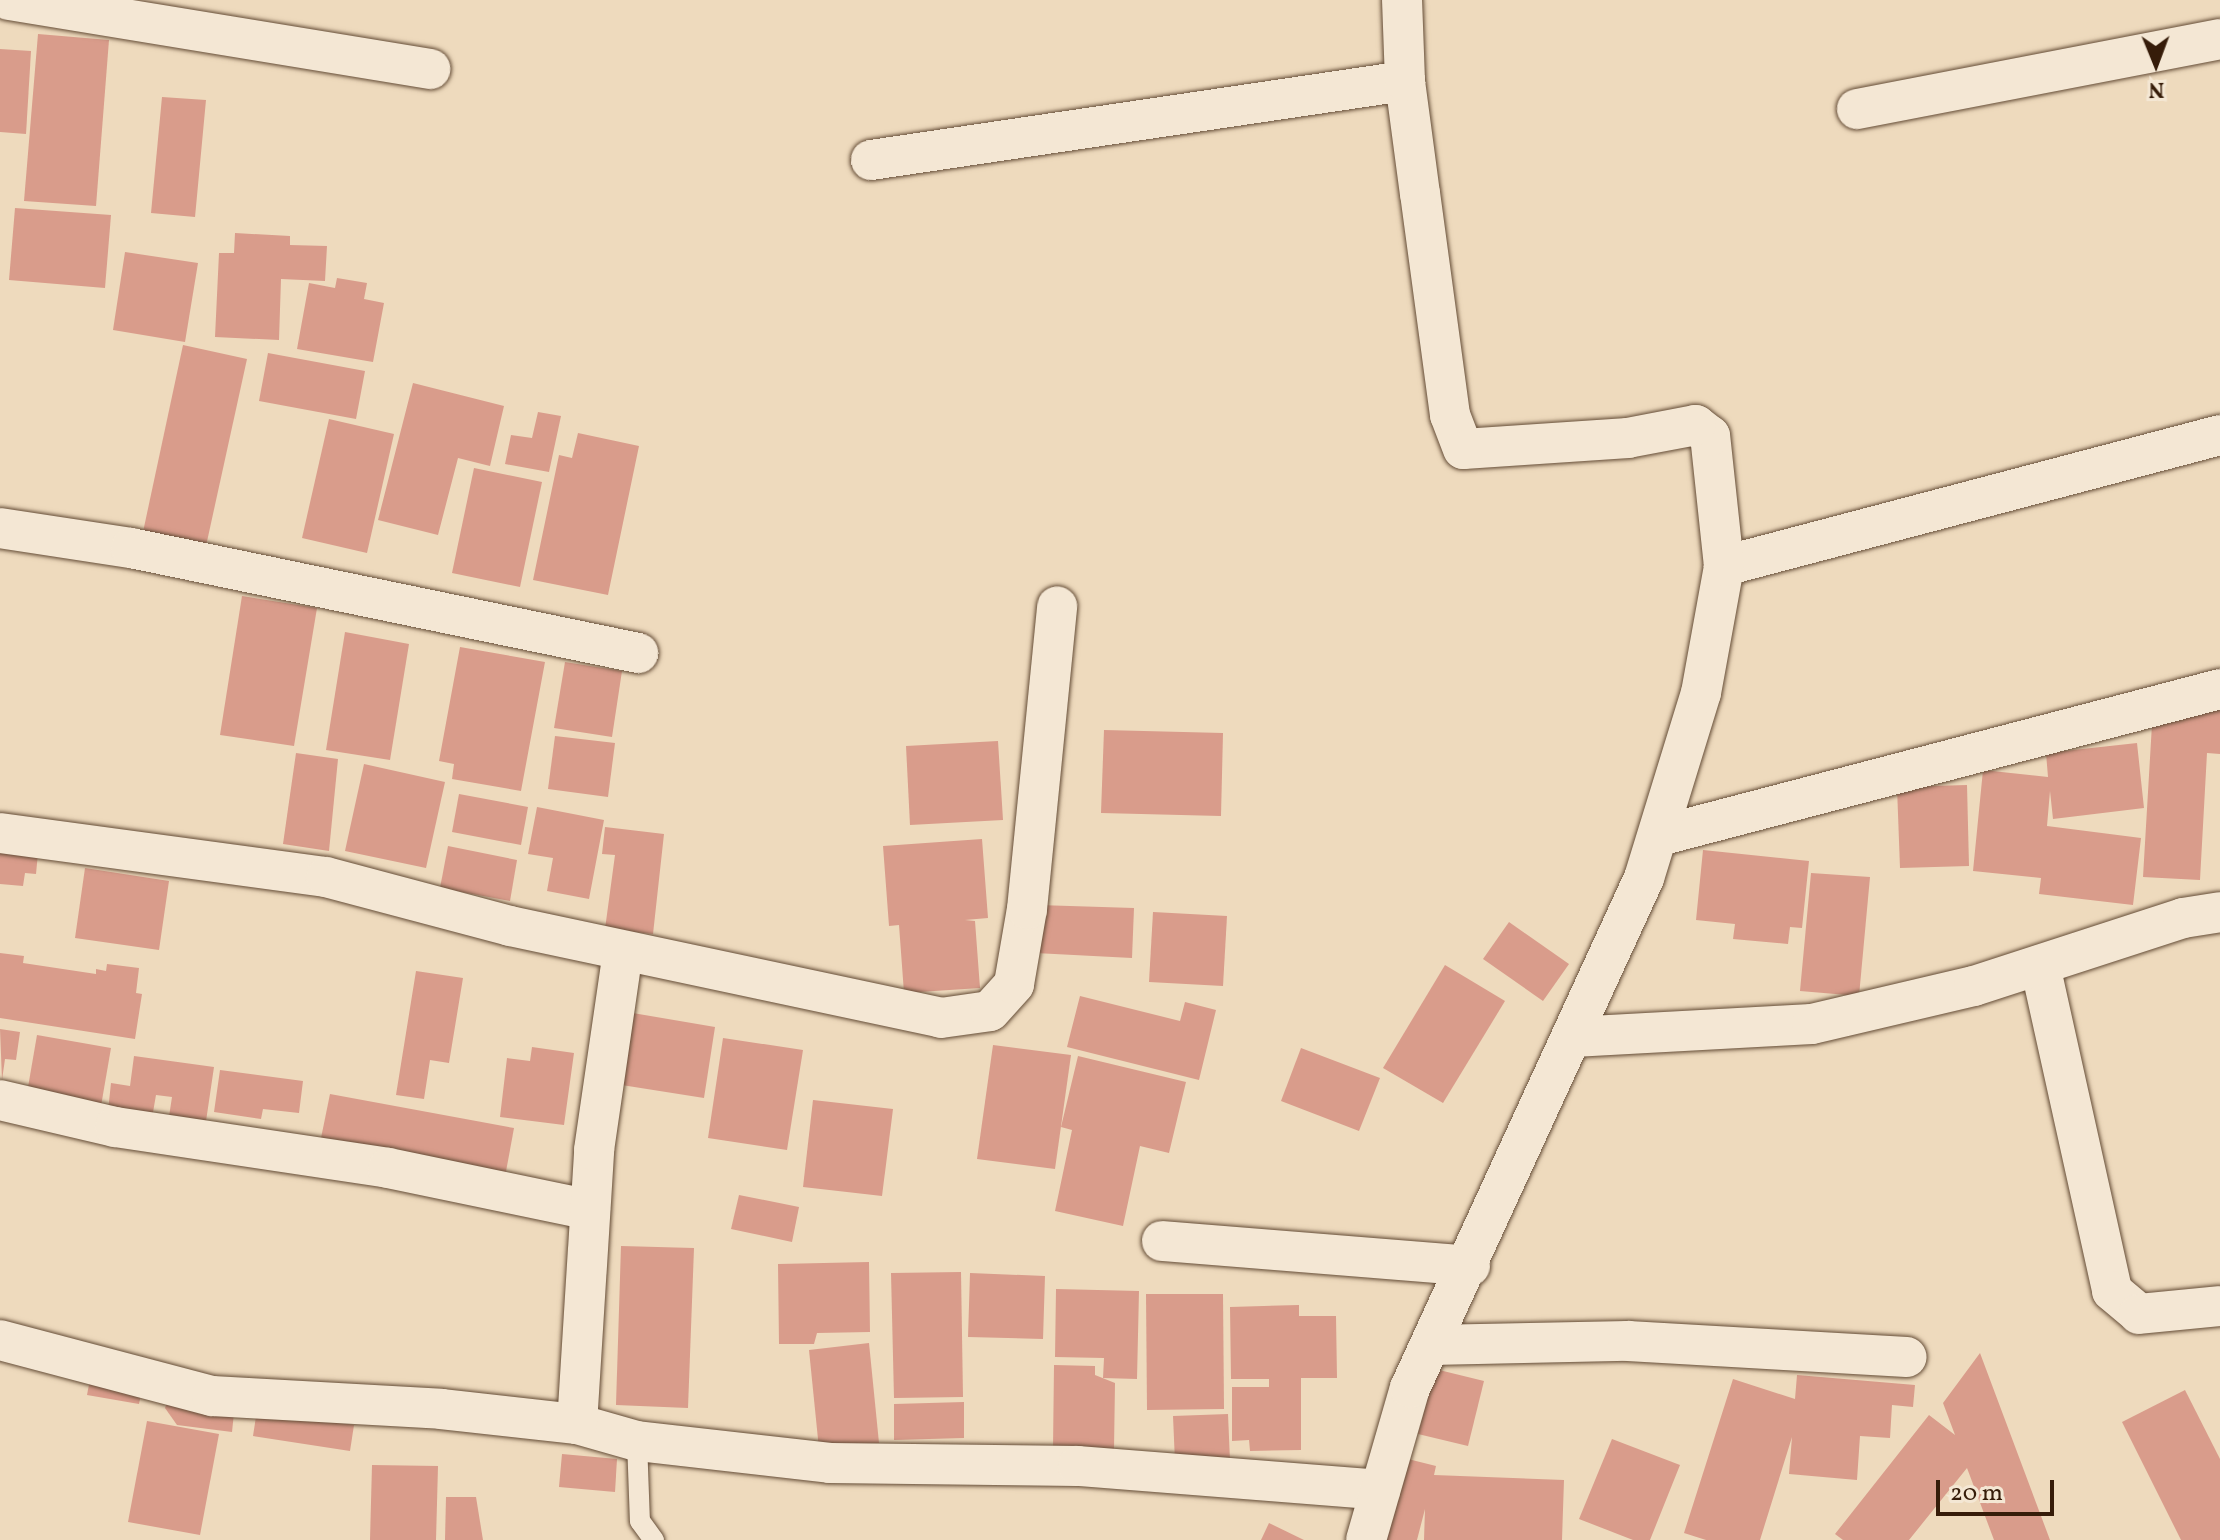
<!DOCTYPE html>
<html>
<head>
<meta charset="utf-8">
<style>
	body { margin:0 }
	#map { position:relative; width:2220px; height:1540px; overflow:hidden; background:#eedabd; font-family:Vollkorn,serif }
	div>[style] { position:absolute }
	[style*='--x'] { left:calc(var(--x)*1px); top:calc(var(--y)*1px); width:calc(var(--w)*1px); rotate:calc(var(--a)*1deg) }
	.building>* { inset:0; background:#d99c8b }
	.roads { filter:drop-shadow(0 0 2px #644c36) drop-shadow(0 0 2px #644c36) }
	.service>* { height:20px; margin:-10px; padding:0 10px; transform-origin:10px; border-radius:10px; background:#f4e7d4 }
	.minor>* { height:40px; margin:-20px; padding:0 20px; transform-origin:20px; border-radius:20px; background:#f4e7d4 }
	span { translate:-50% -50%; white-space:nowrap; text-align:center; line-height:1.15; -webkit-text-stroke:8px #f4e7d4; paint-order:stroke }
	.north { position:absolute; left:2116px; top:24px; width:80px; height:80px; -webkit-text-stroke:6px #f4e7d4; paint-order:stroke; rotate:179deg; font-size:22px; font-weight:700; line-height:32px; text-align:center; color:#361c09 }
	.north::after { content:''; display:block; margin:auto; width:28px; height:36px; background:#361c09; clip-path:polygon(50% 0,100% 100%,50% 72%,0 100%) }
	.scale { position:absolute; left:1936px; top:1480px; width:118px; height:36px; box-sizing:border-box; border:4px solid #361c09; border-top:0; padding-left:10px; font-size:24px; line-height:28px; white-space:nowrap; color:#361c09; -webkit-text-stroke:6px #f4e7d4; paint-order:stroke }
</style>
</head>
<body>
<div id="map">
	<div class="building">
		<i style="clip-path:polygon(38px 34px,109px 40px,96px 206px,24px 201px)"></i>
		<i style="clip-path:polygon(0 49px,31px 51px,26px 134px,0 132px)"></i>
		<i style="clip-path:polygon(162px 97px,206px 100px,195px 217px,151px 213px)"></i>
		<i style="clip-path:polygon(15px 208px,111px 215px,105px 288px,9px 280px)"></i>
		<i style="clip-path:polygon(235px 233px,290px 236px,290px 245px,327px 246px,325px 281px,281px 279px,279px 340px,215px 337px,219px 253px,234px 253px)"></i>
		<i style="clip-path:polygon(125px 252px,198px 263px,185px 342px,113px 330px)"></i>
		<i style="clip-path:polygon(337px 278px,367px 283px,364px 299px,384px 303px,373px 362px,297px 349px,309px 283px,335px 288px)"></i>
		<i style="clip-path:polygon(183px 345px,247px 359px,206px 546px,143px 532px)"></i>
		<i style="clip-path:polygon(268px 353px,365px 371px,356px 419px,259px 401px)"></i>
		<i style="clip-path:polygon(413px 383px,504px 406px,490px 466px,458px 458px,438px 535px,378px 520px)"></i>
		<i style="clip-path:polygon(538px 412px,561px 416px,549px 472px,505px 464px,511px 435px,532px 438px)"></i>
		<i style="clip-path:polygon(329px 419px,394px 434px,367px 553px,302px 538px)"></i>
		<i style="clip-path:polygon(578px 433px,639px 446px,608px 595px,533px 580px,559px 455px,572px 458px)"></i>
		<i style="clip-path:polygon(474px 468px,542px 482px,520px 587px,452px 573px)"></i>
		<i style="clip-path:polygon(242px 596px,317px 608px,294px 746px,220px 735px)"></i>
		<i style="clip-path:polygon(345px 632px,409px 644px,390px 760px,326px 750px)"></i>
		<i style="clip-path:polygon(460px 647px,545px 662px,521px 791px,452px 779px,454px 764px,439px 761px)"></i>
		<i style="clip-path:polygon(565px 662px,622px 671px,612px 737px,554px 728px)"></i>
		<i style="clip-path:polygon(2153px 707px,2220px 710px,2220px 754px,2207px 753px,2200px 880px,2143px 877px)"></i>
		<i style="clip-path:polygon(1104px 730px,1223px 733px,1221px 816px,1101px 813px)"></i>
		<i style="clip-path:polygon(555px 736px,615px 743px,608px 797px,548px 789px)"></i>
		<i style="clip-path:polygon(998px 741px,1003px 820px,910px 825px,906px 746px)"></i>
		<i style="clip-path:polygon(2137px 743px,2144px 808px,2053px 819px,2050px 791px,2047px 826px,2141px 838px,2133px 905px,2039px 894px,2041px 878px,1973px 871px,1983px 770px,2048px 777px,2046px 753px)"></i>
		<i style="clip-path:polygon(296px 753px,338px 759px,329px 851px,283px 844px)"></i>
		<i style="clip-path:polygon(364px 764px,445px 782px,426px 868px,345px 851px)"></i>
		<i style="clip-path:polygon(1967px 785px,1969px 866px,1900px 868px,1897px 787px)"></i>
		<i style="clip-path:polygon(459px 794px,528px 807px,521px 845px,452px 832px)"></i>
		<i style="clip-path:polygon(537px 807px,604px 820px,589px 899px,547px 891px,553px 858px,528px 854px)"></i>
		<i style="clip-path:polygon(605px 827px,664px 834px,653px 934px,605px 929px,615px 855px,602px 854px)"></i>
		<i style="clip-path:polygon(982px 839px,988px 918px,965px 920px,975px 921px,980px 988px,904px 993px,899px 925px,889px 926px,883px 846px)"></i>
		<i style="clip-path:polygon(0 844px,38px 853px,36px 874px,25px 873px,23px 886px,0 884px)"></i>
		<i style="clip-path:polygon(448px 846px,517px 860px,510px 901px,440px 888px)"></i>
		<i style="clip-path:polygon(1703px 850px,1809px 861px,1802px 928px,1790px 927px,1788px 944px,1733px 939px,1735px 924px,1696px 920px)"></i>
		<i style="clip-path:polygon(85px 868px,169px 881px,159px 950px,75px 938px)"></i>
		<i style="clip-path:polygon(1811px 873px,1870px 877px,1859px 996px,1800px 991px)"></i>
		<i style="clip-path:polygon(1038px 905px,1134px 908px,1132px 958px,1035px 953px)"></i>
		<i style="clip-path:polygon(1153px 912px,1227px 916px,1223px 986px,1149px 982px)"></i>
		<i style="clip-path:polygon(1509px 922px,1569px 964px,1543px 1001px,1483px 959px)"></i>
		<i style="clip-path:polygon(0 953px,24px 956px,23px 963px,96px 974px,96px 969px,106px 971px,107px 964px,139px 968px,136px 993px,142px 994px,135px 1039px,0 1018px)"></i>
		<i style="clip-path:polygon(1445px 965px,1505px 1001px,1443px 1103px,1383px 1068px)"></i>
		<i style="clip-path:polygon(416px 971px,463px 978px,449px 1063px,430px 1060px,424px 1099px,396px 1095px)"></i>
		<i style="clip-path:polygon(1080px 996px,1180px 1021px,1185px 1002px,1216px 1010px,1199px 1080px,1067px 1047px)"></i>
		<i style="clip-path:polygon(621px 1011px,715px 1027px,704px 1098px,609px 1083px)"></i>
		<i style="clip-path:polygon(0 1029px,20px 1032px,16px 1060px,5px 1059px,2px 1080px)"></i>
		<i style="clip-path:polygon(37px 1035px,111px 1048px,101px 1106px,27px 1093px)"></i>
		<i style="clip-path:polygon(723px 1038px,803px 1050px,787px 1150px,708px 1138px)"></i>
		<i style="clip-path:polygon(993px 1045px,1071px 1055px,1055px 1169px,977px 1159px)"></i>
		<i style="clip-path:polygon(532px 1047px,574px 1053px,564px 1125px,500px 1117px,507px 1058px,530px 1061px)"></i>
		<i style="clip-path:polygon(1301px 1048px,1380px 1078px,1359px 1131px,1281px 1101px)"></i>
		<i style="clip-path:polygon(134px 1056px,214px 1067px,205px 1128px,168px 1123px,172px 1097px,156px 1095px,152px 1118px,108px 1111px,111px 1083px,130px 1086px)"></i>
		<i style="clip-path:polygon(1078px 1056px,1186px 1082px,1169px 1153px,1140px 1146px,1123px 1226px,1055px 1211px,1072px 1130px,1061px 1127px)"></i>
		<i style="clip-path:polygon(220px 1070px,303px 1081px,299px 1113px,263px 1109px,261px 1119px,214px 1112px)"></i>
		<i style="clip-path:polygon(330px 1094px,514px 1128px,505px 1177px,320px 1143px)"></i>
		<i style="clip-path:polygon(813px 1100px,893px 1109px,882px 1196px,803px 1187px)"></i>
		<i style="clip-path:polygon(739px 1195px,799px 1207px,792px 1242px,731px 1229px)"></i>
		<i style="clip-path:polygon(621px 1246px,694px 1248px,688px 1408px,616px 1405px)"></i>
		<i style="clip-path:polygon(869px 1262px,870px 1332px,817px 1333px,814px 1344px,779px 1344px,778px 1264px)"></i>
		<i style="clip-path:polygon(961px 1272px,963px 1397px,894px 1398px,891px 1273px)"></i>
		<i style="clip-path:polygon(970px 1273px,1045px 1276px,1043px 1339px,968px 1337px)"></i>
		<i style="clip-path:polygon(1056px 1289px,1139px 1291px,1137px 1379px,1103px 1378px,1104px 1358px,1055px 1357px)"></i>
		<i style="clip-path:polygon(1146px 1294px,1223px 1294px,1224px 1409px,1147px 1410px)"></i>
		<i style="clip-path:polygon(1299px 1305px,1299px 1316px,1336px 1316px,1337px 1378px,1301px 1378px,1301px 1450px,1250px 1451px,1249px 1440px,1232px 1441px,1232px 1387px,1269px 1387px,1269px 1379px,1231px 1379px,1230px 1307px)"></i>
		<i style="clip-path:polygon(869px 1343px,879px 1443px,819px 1449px,809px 1350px)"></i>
		<i style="clip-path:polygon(1980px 1353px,2050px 1540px,1994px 1540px,1967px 1468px,1909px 1540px,1843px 1540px,1835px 1534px,1929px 1415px,1955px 1435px,1943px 1403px)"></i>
		<i style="clip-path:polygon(1054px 1365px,1095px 1366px,1095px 1375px,1115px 1383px,1114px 1449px,1053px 1448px)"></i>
		<i style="clip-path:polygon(92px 1369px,144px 1379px,139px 1404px,87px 1395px)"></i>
		<i style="clip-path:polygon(1435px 1369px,1484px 1381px,1468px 1446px,1418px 1434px)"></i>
		<i style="clip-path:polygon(1797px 1375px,1915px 1385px,1913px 1407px,1892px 1405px,1890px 1438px,1860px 1436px,1857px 1480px,1789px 1474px,1792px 1437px,1760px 1540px,1706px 1540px,1684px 1533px,1733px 1379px,1795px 1399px)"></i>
		<i style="clip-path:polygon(172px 1389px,235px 1403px,232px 1432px,177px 1425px,165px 1408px)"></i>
		<i style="clip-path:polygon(2185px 1390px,2220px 1459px,2220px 1540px,2181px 1540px,2122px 1422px)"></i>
		<i style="clip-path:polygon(964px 1402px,964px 1438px,894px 1440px,894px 1404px)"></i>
		<i style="clip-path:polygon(257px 1410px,354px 1425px,350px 1451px,253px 1436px)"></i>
		<i style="clip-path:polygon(1228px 1414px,1230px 1461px,1175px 1462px,1173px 1416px)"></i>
		<i style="clip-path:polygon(147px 1421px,219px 1434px,200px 1535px,128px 1522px)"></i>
		<i style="clip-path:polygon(1612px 1439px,1680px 1465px,1650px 1540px,1633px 1540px,1579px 1519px)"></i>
		<i style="clip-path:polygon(562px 1454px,617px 1459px,615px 1492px,559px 1487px)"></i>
		<i style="clip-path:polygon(1400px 1457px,1436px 1466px,1434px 1475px,1564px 1480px,1562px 1540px,1424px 1540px,1425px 1509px,1417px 1540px,1386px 1540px)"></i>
		<i style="clip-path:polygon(372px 1465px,438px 1466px,436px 1540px,370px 1540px)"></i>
		<i style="clip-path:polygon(446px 1497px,476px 1497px,483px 1540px,445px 1540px)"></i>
		<i style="clip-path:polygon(1269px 1523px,1304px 1540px,1261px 1540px)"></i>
	</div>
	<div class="roads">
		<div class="service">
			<i style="--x:637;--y:1441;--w:80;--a:87.9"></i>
			<i style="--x:640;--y:1521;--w:24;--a:54"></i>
		</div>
		<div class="minor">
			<i style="--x:9;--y:0;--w:427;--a:9.3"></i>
			<i style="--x:1857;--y:109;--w:370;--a:-10.9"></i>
			<i style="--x:871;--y:160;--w:540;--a:-8.42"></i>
			<i style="--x:0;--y:528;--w:133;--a:8.7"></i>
			<i style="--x:131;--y:548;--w:518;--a:11.7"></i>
			<i style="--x:1724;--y:566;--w:513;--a:-14.79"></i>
			<i style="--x:0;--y:833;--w:329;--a:7.7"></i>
			<i style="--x:326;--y:877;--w:190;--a:14.9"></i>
			<i style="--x:510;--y:926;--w:441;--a:12"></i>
			<i style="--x:941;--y:1018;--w:49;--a:-8.1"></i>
			<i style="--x:990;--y:1011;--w:36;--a:-48"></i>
			<i style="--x:1014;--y:984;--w:76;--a:-80.2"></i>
			<i style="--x:1027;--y:909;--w:304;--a:-84.3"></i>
			<i style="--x:1659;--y:836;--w:580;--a:-14.68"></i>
			<i style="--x:2040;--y:965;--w:334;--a:77.5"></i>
			<i style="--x:2112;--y:1291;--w:35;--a:40"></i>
			<i style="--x:2139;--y:1314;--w:81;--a:-5.6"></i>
			<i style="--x:1573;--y:1037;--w:239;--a:-3.1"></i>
			<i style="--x:1812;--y:1024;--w:166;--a:-13.2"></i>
			<i style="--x:1974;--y:986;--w:220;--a:-18"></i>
			<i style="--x:2183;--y:918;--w:37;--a:-9"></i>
			<i style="--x:0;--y:1100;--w:118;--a:13.2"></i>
			<i style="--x:115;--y:1127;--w:276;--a:8.5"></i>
			<i style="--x:388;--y:1168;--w:206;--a:11.7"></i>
			<i style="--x:1162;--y:1241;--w:309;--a:4.6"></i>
			<i style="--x:0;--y:1340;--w:219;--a:14.8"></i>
			<i style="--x:212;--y:1396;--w:229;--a:3.2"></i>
			<i style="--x:441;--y:1409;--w:137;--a:6.3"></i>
			<i style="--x:577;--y:1424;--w:62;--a:15.8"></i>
			<i style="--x:637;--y:1441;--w:194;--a:6.5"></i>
			<i style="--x:830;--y:1463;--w:248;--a:0.7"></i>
			<i style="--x:1078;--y:1466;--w:303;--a:4.5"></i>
			<i style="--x:1431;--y:1345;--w:197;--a:-1.2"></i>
			<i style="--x:1628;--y:1341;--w:279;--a:3.3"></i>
			<i style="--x:577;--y:1424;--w:275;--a:-86.4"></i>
			<i style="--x:594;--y:1150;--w:201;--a:-81.7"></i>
			<i style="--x:1366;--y:1540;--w:158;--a:-73.9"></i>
			<i style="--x:1410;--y:1388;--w:561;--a:-65.35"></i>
			<i style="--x:1644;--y:878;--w:194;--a:-72.9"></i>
			<i style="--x:1701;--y:693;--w:129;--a:-79.7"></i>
			<i style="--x:1724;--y:566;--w:131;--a:-96.1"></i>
			<i style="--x:1710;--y:436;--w:18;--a:-142"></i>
			<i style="--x:1696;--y:425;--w:69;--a:169.2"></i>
			<i style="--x:1628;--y:438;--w:165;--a:176.2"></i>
			<i style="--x:1463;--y:449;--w:36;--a:-111"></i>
			<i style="--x:1450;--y:415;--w:223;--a:-97.7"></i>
			<i style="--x:1420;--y:194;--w:114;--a:-97.6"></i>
			<i style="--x:1405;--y:81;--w:81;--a:-92.1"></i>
		</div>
	</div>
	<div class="north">N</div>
	<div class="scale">20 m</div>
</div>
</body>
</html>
